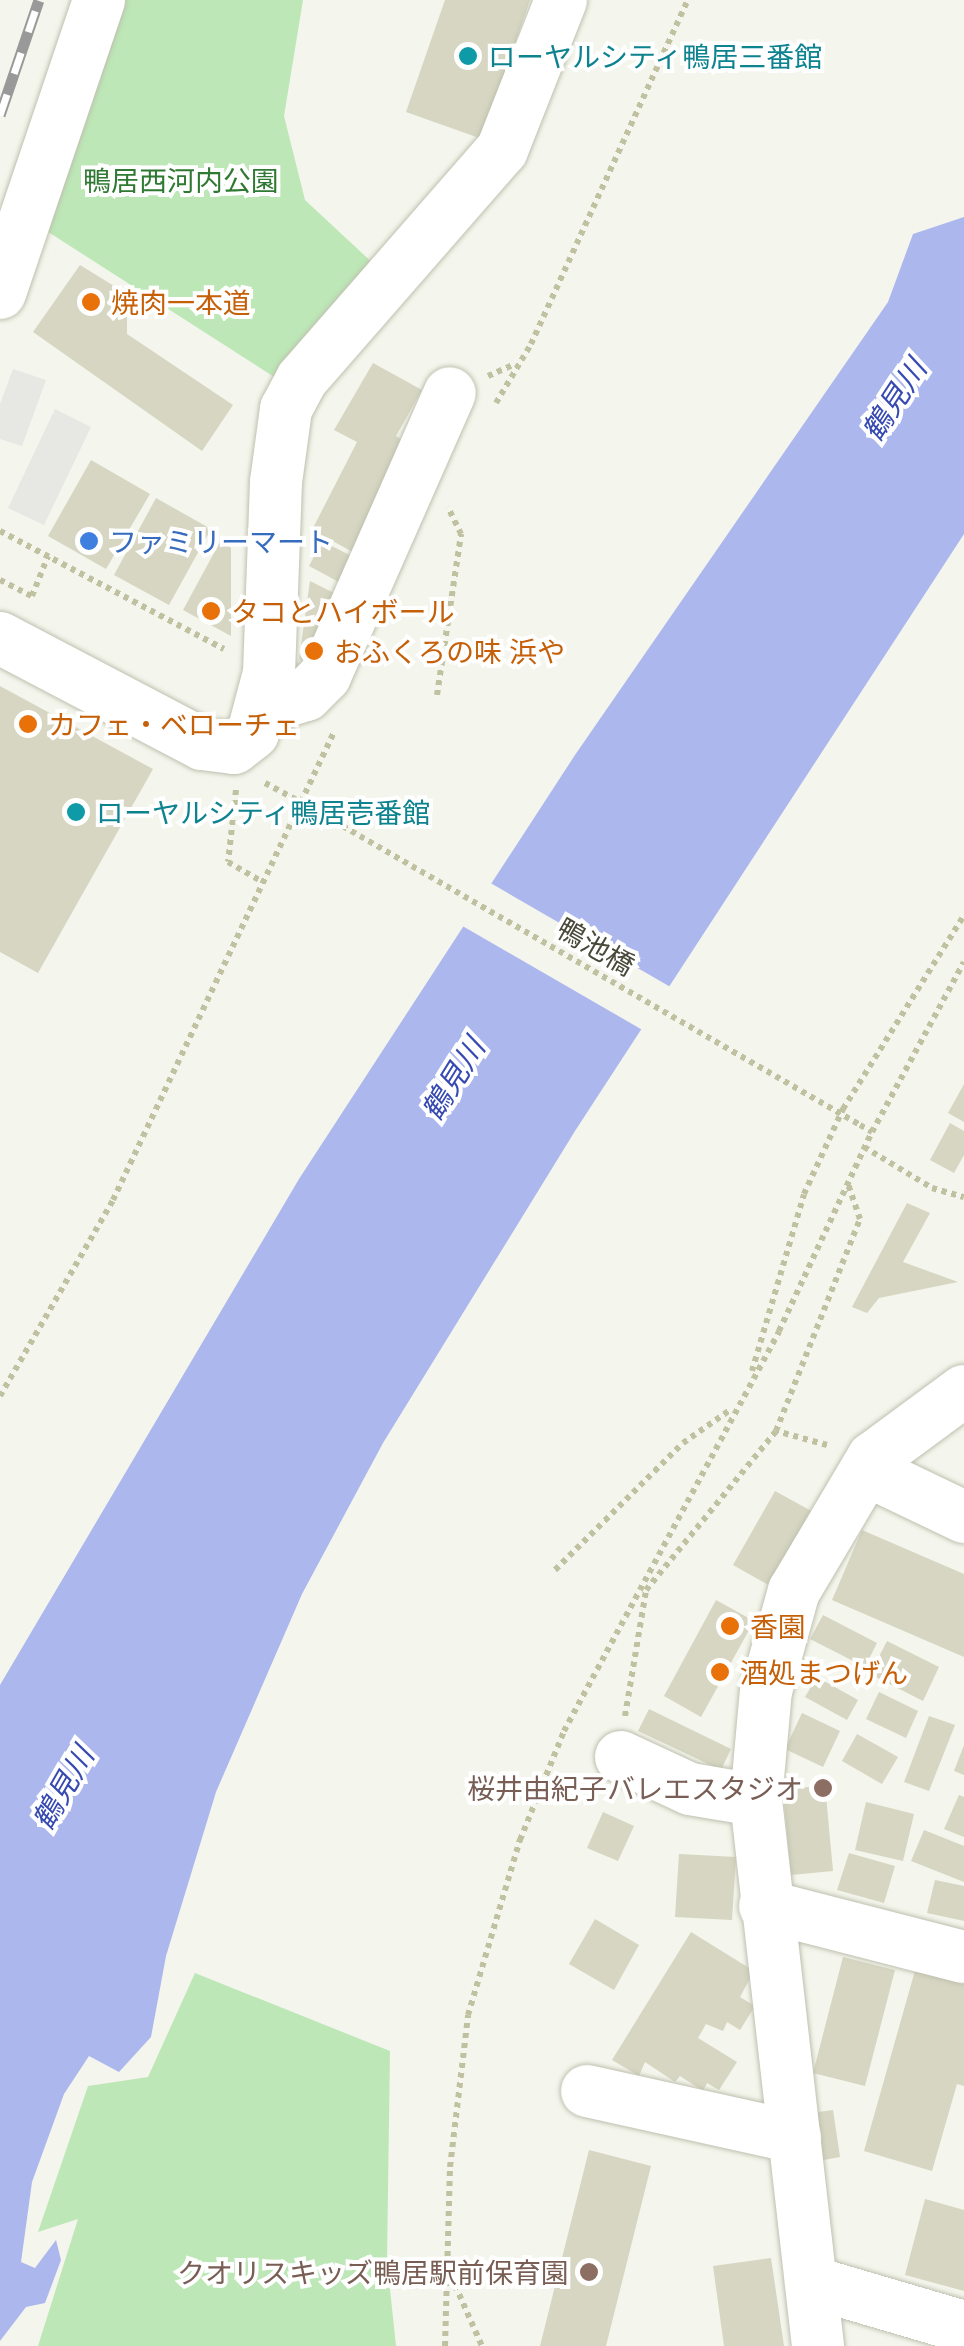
<!DOCTYPE html>
<html>
<head>
<meta charset="utf-8">
<style>
	body { margin:0 }
	#map { position:relative; width:964px; height:2346px; overflow:hidden; background:#f4f5ec; font-family:"Noto Sans","Noto Sans JP",sans-serif }
	div>[style] { position:absolute }
	[style*='--x'] { left:calc(var(--x)*1px); top:calc(var(--y)*1px); width:calc(var(--w)*1px); rotate:calc(var(--a)*1deg) }
	.green>* { inset:0; background:#bde7b7 }
	.parking>* { inset:0; background:#e7e7e3 }
	.water>* { inset:0; background:#acb7ee }
	.pier>* { inset:0; background:#f4f5ec }
	.building>* { inset:0; background:#d6d6c2 }
	.path>* { height:6px; margin-top:-3px; transform-origin:0; background:repeating-linear-gradient(90deg,#bfc1a0 0 5px,transparent 0 10px) }
	.roads { filter:drop-shadow(0 0 2px #bfc0af) drop-shadow(0 0 2px #bfc0af) }
	.minor>* { height:52px; margin:-26px; padding:0 26px; transform-origin:26px; border-radius:26px; background:#fff }
	.rail>* { height:11px; margin-top:-5.5px; transform-origin:0; background:repeating-linear-gradient(90deg,#fff 0 22px,#999 0 44px); box-sizing:border-box; border-block:2px solid #999 }
	.path-bridge>* { height:6px; margin-top:-3px; transform-origin:0; background:repeating-linear-gradient(90deg,#bfc1a0 0 5px,transparent 0 10px) }
	.dots>* { width:28px; height:28px; translate:-50% -50%; box-sizing:border-box; border:5px solid #fff; border-radius:50% }
	span { translate:-50% -50%; white-space:nowrap; text-align:center; line-height:1.15; -webkit-text-stroke:8px #fff; paint-order:stroke }
	.culture-label { font-size:28px; color:#0d838f }
	.left { translate:0 -50%; text-align:left }
	.park-label { font-size:28px; color:#2f7932 }
	.food-label { font-size:28px; color:#c56008 }
	.shop-label { font-size:28px; color:#366cbe }
	.street-label { font-size:28px; color:#49493a }
	.education-label { font-size:28px; color:#785e54 }
	.right { translate:-100% -50%; text-align:right }
	.water-label { font-size:30px; color:#374ab1; font-style:italic }
</style>
</head>
<body>
<div id="map">
	<div class="green">
		<i style="clip-path:polygon(117px 0,303px 0,284px 116px,305px 200px,377px 267px,279px 380px,42px 228px)"></i>
		<i style="clip-path:polygon(195px 1973px,390px 2051px,387px 2261px,396px 2346px,38px 2346px,78px 2219px,38px 2232px,88px 2086px,148px 2077px)"></i>
	</div>
	<div class="parking">
		<i style="clip-path:polygon(13px 369px,46px 380px,22px 446px,0 439px,0 404px)"></i>
		<i style="clip-path:polygon(55px 409px,91px 427px,44px 525px,8px 508px)"></i>
	</div>
	<div class="water">
		<i style="clip-path:polygon(964px 217px,964px 534px,575px 1131px,383px 1443px,302px 1594px,216px 1792px,166px 1956px,151px 2037px,119px 2072px,89px 2056px,64px 2094px,32px 2182px,21px 2262px,35px 2268px,56px 2240px,61px 2260px,45px 2303px,26px 2307px,0 2341px,0 1685px,299px 1179px,575px 755px,888px 302px,913px 234px)"></i>
	</div>
	<div class="pier">
		<i style="clip-path:polygon(487px 881px,674px 989px,646px 1032px,459px 924px)"></i>
	</div>
	<div class="building">
		<i style="clip-path:polygon(445px 0,530px 0,482px 139px,406px 112px)"></i>
		<i style="clip-path:polygon(80px 265px,127px 294px,127px 334px,233px 405px,202px 451px,33px 332px)"></i>
		<i style="clip-path:polygon(373px 363px,422px 390px,396px 436px,409px 444px,353px 552px,312px 530px,357px 442px,334px 430px)"></i>
		<i style="clip-path:polygon(91px 460px,150px 494px,106px 569px,48px 536px)"></i>
		<i style="clip-path:polygon(156px 498px,211px 529px,169px 605px,114px 575px)"></i>
		<i style="clip-path:polygon(221px 540px,231px 548px,231px 636px,183px 610px)"></i>
		<i style="clip-path:polygon(322px 541px,365px 563px,350px 588px,309px 566px)"></i>
		<i style="clip-path:polygon(310px 581px,350px 601px,317px 668px,299px 659px)"></i>
		<i style="clip-path:polygon(0 686px,153px 769px,38px 973px,0 952px)"></i>
		<i style="clip-path:polygon(964px 1084px,964px 1122px,948px 1113px)"></i>
		<i style="clip-path:polygon(950px 1123px,964px 1131px,964px 1155px,954px 1173px,930px 1160px)"></i>
		<i style="clip-path:polygon(907px 1203px,930px 1213px,903px 1262px,958px 1282px,879px 1298px,867px 1313px,852px 1307px)"></i>
		<i style="clip-path:polygon(775px 1491px,815px 1513px,774px 1588px,733px 1565px)"></i>
		<i style="clip-path:polygon(862px 1530px,964px 1574px,964px 1657px,832px 1600px)"></i>
		<i style="clip-path:polygon(716px 1600px,754px 1621px,701px 1717px,664px 1696px)"></i>
		<i style="clip-path:polygon(823px 1615px,877px 1643px,865px 1667px,810px 1639px)"></i>
		<i style="clip-path:polygon(887px 1641px,939px 1667px,923px 1701px,870px 1674px)"></i>
		<i style="clip-path:polygon(817px 1677px,858px 1700px,847px 1720px,805px 1697px)"></i>
		<i style="clip-path:polygon(879px 1692px,918px 1711px,906px 1738px,866px 1719px)"></i>
		<i style="clip-path:polygon(649px 1709px,731px 1749px,721px 1770px,638px 1731px)"></i>
		<i style="clip-path:polygon(802px 1713px,840px 1731px,823px 1767px,785px 1749px)"></i>
		<i style="clip-path:polygon(929px 1716px,955px 1725px,929px 1791px,904px 1782px)"></i>
		<i style="clip-path:polygon(857px 1734px,898px 1757px,882px 1784px,842px 1761px)"></i>
		<i style="clip-path:polygon(964px 1745px,964px 1775px,954px 1771px)"></i>
		<i style="clip-path:polygon(825px 1785px,833px 1871px,791px 1875px,783px 1790px)"></i>
		<i style="clip-path:polygon(959px 1795px,964px 1797px,964px 1837px,944px 1829px)"></i>
		<i style="clip-path:polygon(866px 1802px,914px 1814px,903px 1861px,855px 1850px)"></i>
		<i style="clip-path:polygon(603px 1812px,634px 1826px,618px 1861px,587px 1848px)"></i>
		<i style="clip-path:polygon(924px 1830px,964px 1846px,964px 1882px,911px 1861px)"></i>
		<i style="clip-path:polygon(849px 1853px,895px 1866px,884px 1903px,837px 1890px)"></i>
		<i style="clip-path:polygon(679px 1854px,736px 1857px,732px 1920px,675px 1917px)"></i>
		<i style="clip-path:polygon(935px 1880px,964px 1886px,964px 1921px,927px 1913px)"></i>
		<i style="clip-path:polygon(595px 1919px,639px 1945px,614px 1990px,569px 1964px)"></i>
		<i style="clip-path:polygon(691px 1932px,754px 1971px,740px 1997px,755px 2006px,740px 2030px,727px 2022px,723px 2031px,706px 2024px,698px 2038px,737px 2062px,719px 2090px,707px 2083px,703px 2091px,680px 2076px,675px 2082px,645px 2062px,639px 2076px,612px 2060px)"></i>
		<i style="clip-path:polygon(843px 1957px,895px 1970px,865px 2086px,813px 2073px)"></i>
		<i style="clip-path:polygon(916px 1967px,964px 1981px,964px 2086px,957px 2084px,932px 2171px,864px 2151px)"></i>
		<i style="clip-path:polygon(833px 2110px,840px 2157px,818px 2161px,811px 2113px)"></i>
		<i style="clip-path:polygon(589px 2150px,651px 2166px,606px 2346px,540px 2346px)"></i>
		<i style="clip-path:polygon(925px 2199px,964px 2210px,964px 2291px,905px 2275px)"></i>
		<i style="clip-path:polygon(771px 2258px,784px 2346px,724px 2346px,713px 2266px)"></i>
	</div>
	<div class="path">
		<i style="--x:488;--y:376;--w:27;--a:-24"></i>
		<i style="--x:496;--y:403;--w:69;--a:-59.3"></i>
		<i style="--x:531;--y:344;--w:378;--a:-65.5"></i>
		<i style="--x:0;--y:531;--w:253;--a:27.8"></i>
		<i style="--x:0;--y:580;--w:36;--a:27"></i>
		<i style="--x:32;--y:596;--w:43;--a:-68.2"></i>
		<i style="--x:437;--y:695;--w:163;--a:-81.5"></i>
		<i style="--x:461;--y:534;--w:30;--a:-116"></i>
		<i style="--x:265;--y:783;--w:49;--a:28.1"></i>
		<i style="--x:236;--y:790;--w:72;--a:96.3"></i>
		<i style="--x:228;--y:862;--w:36;--a:30"></i>
		<i style="--x:860;--y:1125;--w:14;--a:30"></i>
		<i style="--x:864;--y:1147;--w:79;--a:31.1"></i>
		<i style="--x:932;--y:1188;--w:33;--a:16"></i>
		<i style="--x:752;--y:1371;--w:184;--a:-73.6"></i>
		<i style="--x:804;--y:1194;--w:94;--a:-65.4"></i>
		<i style="--x:843;--y:1109;--w:229;--a:-58"></i>
		<i style="--x:0;--y:1396;--w:226;--a:-60"></i>
		<i style="--x:113;--y:1200;--w:518;--a:-64.72"></i>
		<i style="--x:827;--y:1445;--w:53;--a:-164.6"></i>
		<i style="--x:776;--y:1431;--w:228;--a:-68.4"></i>
		<i style="--x:860;--y:1219;--w:37;--a:-109"></i>
		<i style="--x:555;--y:1570;--w:180;--a:-44.8"></i>
		<i style="--x:683;--y:1443;--w:57;--a:-35.1"></i>
		<i style="--x:625;--y:1716;--w:128;--a:-80.5"></i>
		<i style="--x:646;--y:1590;--w:205;--a:-50.7"></i>
		<i style="--x:447;--y:2267;--w:86;--a:66.1"></i>
		<i style="--x:445;--y:2346;--w:179;--a:-88.4"></i>
		<i style="--x:450;--y:2167;--w:153;--a:-83.2"></i>
		<i style="--x:468;--y:2015;--w:183;--a:-73.5"></i>
		<i style="--x:520;--y:1840;--w:118;--a:-68"></i>
		<i style="--x:564;--y:1731;--w:454;--a:-61.7"></i>
		<i style="--x:779;--y:1331;--w:220;--a:-65"></i>
		<i style="--x:872;--y:1132;--w:193;--a:-61.6"></i>
	</div>
	<div class="roads">
		<div class="minor">
			<i style="--x:0;--y:293;--w:309;--a:-71.3"></i>
			<i style="--x:0;--y:638;--w:228;--a:27.7"></i>
			<i style="--x:202;--y:744;--w:32;--a:7"></i>
			<i style="--x:234;--y:748;--w:24;--a:-38"></i>
			<i style="--x:253;--y:733;--w:62;--a:-75.1"></i>
			<i style="--x:269;--y:673;--w:191;--a:-87.9"></i>
			<i style="--x:276;--y:482;--w:74;--a:-82.2"></i>
			<i style="--x:286;--y:409;--w:34;--a:-62"></i>
			<i style="--x:302;--y:379;--w:304;--a:-48.9"></i>
			<i style="--x:502;--y:150;--w:161;--a:-68.5"></i>
			<i style="--x:264;--y:708;--w:44;--a:-17.2"></i>
			<i style="--x:306;--y:695;--w:27;--a:-45"></i>
			<i style="--x:325;--y:676;--w:309;--a:-66.2"></i>
			<i style="--x:866;--y:1470;--w:109;--a:25.6"></i>
			<i style="--x:621;--y:1757;--w:76;--a:24.9"></i>
			<i style="--x:690;--y:1789;--w:67;--a:9.5"></i>
			<i style="--x:765;--y:1906;--w:205;--a:14.4"></i>
			<i style="--x:587;--y:2091;--w:213;--a:12.5"></i>
			<i style="--x:811;--y:2282;--w:159;--a:16.4"></i>
			<i style="--x:818;--y:2346;--w:550;--a:-96.48"></i>
			<i style="--x:756;--y:1800;--w:109;--a:-84.8"></i>
			<i style="--x:766;--y:1691;--w:104;--a:-74.4"></i>
			<i style="--x:794;--y:1591;--w:155;--a:-59.3"></i>
			<i style="--x:873;--y:1458;--w:113;--a:-36.4"></i>
		</div>
	</div>
	<div class="rail">
		<i style="--x:0;--y:115;--w:121;--a:-71.3"></i>
	</div>
	<div class="path-bridge">
		<i style="--x:308;--y:806;--w:638;--a:30.02"></i>
	</div>
	<div class="dots">
		<i style="left:468px;top:56px;background:#0f9aa8"></i>
		<i style="left:91px;top:302px;background:#e8710a"></i>
		<i style="left:89px;top:541px;background:#3f7fe0"></i>
		<i style="left:211px;top:611px;background:#e8710a"></i>
		<i style="left:314px;top:651px;background:#e8710a"></i>
		<i style="left:28px;top:724px;background:#e8710a"></i>
		<i style="left:76px;top:812px;background:#0f9aa8"></i>
		<i style="left:730px;top:1626px;background:#e8710a"></i>
		<i style="left:720px;top:1672px;background:#e8710a"></i>
		<i style="left:823px;top:1788px;background:#8d6e63"></i>
		<i style="left:589px;top:2272px;background:#8d6e63"></i>
	</div>
	<div class="culture-label">
		<span class="left" style="left:488px;top:56px">ローヤルシティ鴨居三番館</span>
		<span class="left" style="left:96px;top:812px">ローヤルシティ鴨居壱番館</span>
	</div>
	<div class="park-label">
		<span style="left:181px;top:180px">鴨居西河内公園</span>
	</div>
	<div class="food-label">
		<span class="left" style="left:111px;top:302px">焼肉一本道</span>
		<span class="left" style="left:231px;top:611px">タコとハイボール</span>
		<span class="left" style="left:334px;top:651px">おふくろの味 浜や</span>
		<span class="left" style="left:48px;top:724px">カフェ・ベローチェ</span>
		<span class="left" style="left:750px;top:1626px">香園</span>
		<span class="left" style="left:740px;top:1672px">酒処まつげん</span>
	</div>
	<div class="shop-label">
		<span class="left" style="left:109px;top:541px">ファミリーマート</span>
	</div>
	<div class="street-label">
		<span style="left:596px;top:946px;rotate:30deg">鴨池橋</span>
	</div>
	<div class="education-label">
		<span class="right" style="left:803px;top:1788px">桜井由紀子バレエスタジオ</span>
		<span class="right" style="left:569px;top:2272px">クオリスキッズ鴨居駅前保育園</span>
	</div>
	<div class="water-label">
		<span style="left:894px;top:400px;rotate:-57deg">鶴見川</span>
		<span style="left:453px;top:1079px;rotate:-58deg">鶴見川</span>
		<span style="left:63px;top:1788px;rotate:-60deg">鶴見川</span>
	</div>
</div>
</body>
</html>
